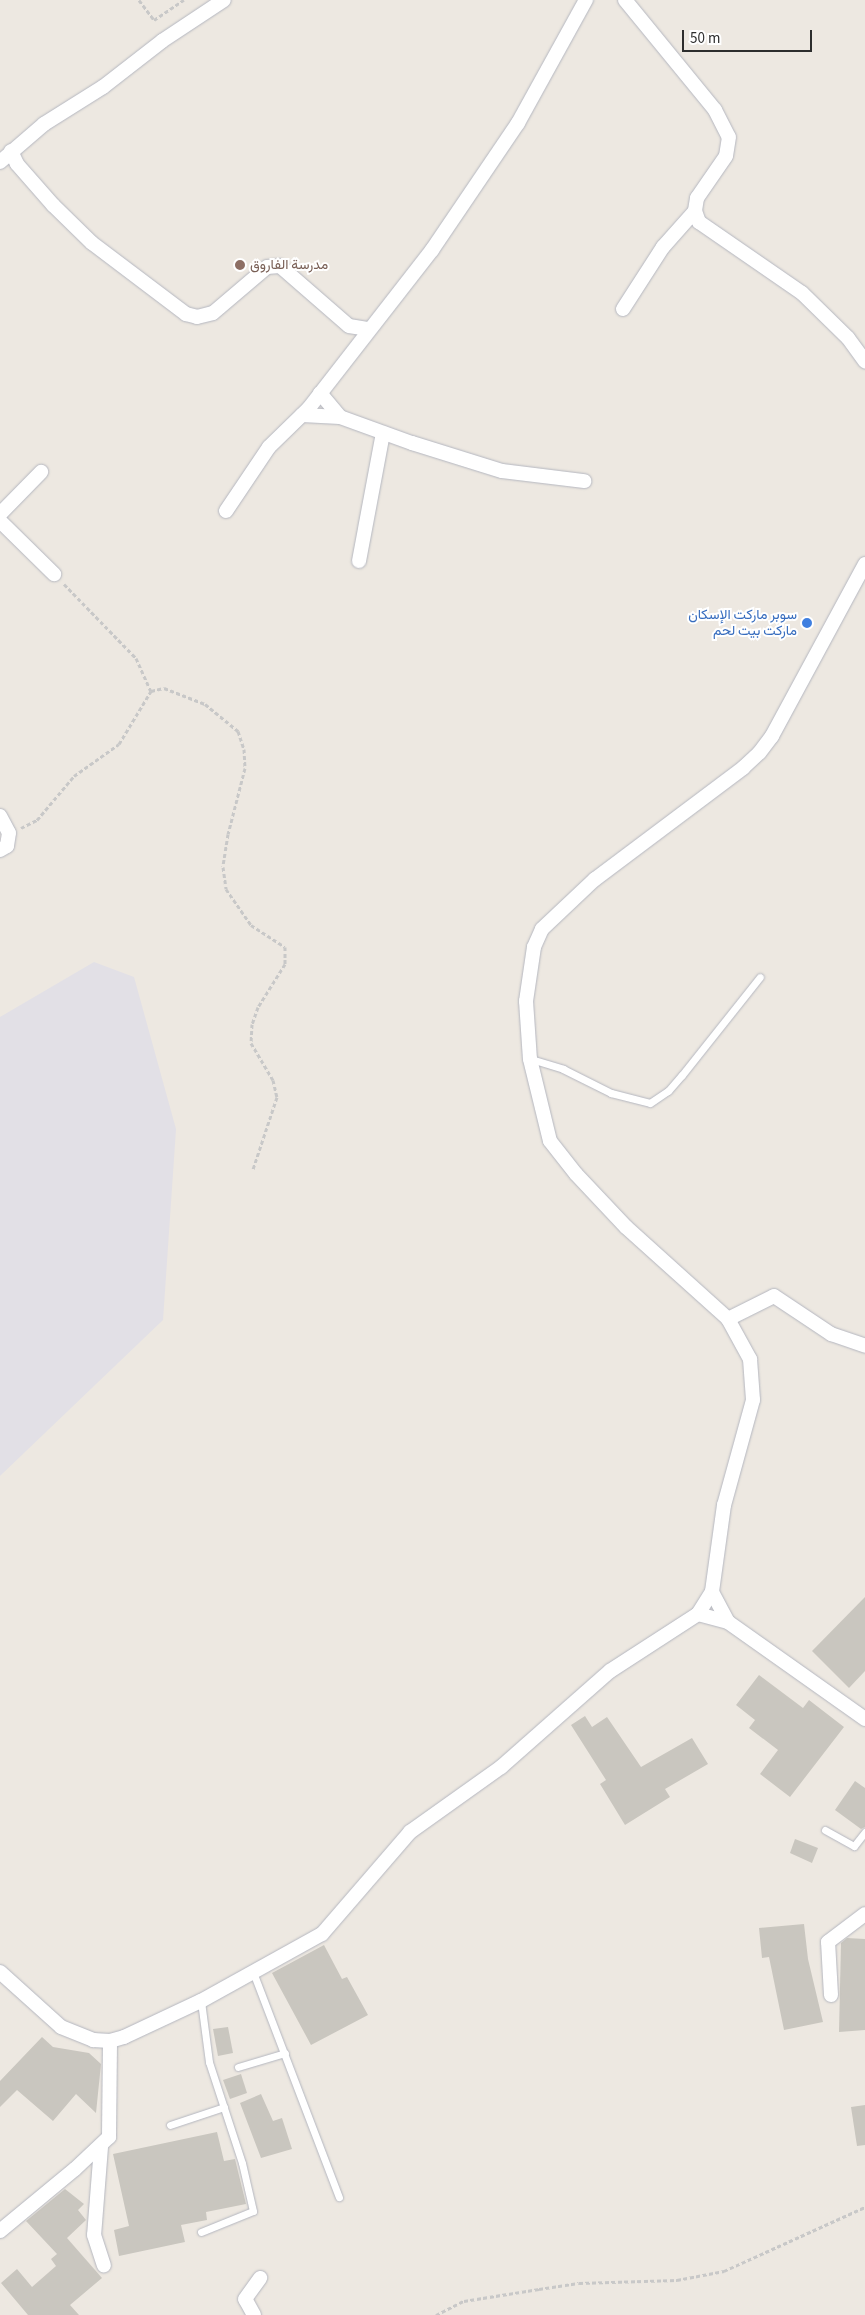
<!DOCTYPE html>
<html>
<head>
<meta charset="utf-8">
<style>
	body { margin:0 }
	#map { position:relative; width:865px; height:2315px; overflow:hidden; background:#ede8e1; font-family:"Source Sans 3",Vazirmatn,sans-serif }
	div>[style] { position:absolute }
	[style*='--x'] { left:calc(var(--x)*1px); top:calc(var(--y)*1px); width:calc(var(--w)*1px); rotate:calc(var(--a)*1deg) }
	.industrial>* { inset:0; background:#e2e0e6 }
	.building>* { inset:0; background:#c9c6bf }
	.path>* { height:3px; margin-top:-1.5px; transform-origin:0; background:repeating-linear-gradient(90deg,#c8c8c8 0 4px,transparent 0 6.5px) }
	.roads { filter:drop-shadow(0 0 1px #b4b6bf) drop-shadow(0 0 1px #b4b6bf) }
	.lane>* { height:7px; margin:-3.5px; padding:0 3.5px; transform-origin:3.5px; border-radius:3.5px; background:#fff }
	.street>* { height:14px; margin:-7px; padding:0 7px; transform-origin:7px; border-radius:7px; background:#fff }
	.dots>* { width:14px; height:14px; translate:-50% -50%; box-sizing:border-box; border:2px solid #fff; border-radius:50% }
	span { translate:-50% -50%; white-space:nowrap; text-align:center; line-height:1.15; -webkit-text-stroke:4px #fff; paint-order:stroke }
	.education-label { font-size:14px; color:#785e54 }
	.left { translate:0 -50%; text-align:left }
	.shop-label { font-size:14px; color:#366cbe }
	.right { translate:-100% -50%; text-align:right }
	.scale { position:absolute; left:682px; top:30px; width:130px; height:22px; box-sizing:border-box; border:2px solid #2d2d2d; border-top:0; padding-left:6px; font-size:15px; line-height:18px; white-space:nowrap; color:#2d2d2d; -webkit-text-stroke:4px #fff; paint-order:stroke }
</style>
</head>
<body>
<div id="map">
	<div class="industrial">
		<i style="clip-path:polygon(94px 962px,134px 977px,176px 1129px,163px 1320px,0 1476px,0 1017px)"></i>
	</div>
	<div class="building">
		<i style="clip-path:polygon(865px 1597px,865px 1671px,849px 1688px,812px 1651px)"></i>
		<i style="clip-path:polygon(759px 1675px,803px 1708px,809px 1700px,844px 1727px,790px 1797px,760px 1774px,778px 1750px,749px 1728px,755px 1720px,736px 1705px)"></i>
		<i style="clip-path:polygon(585px 1716px,592px 1727px,607px 1717px,641px 1767px,692px 1738px,708px 1764px,665px 1789px,670px 1797px,625px 1825px,600px 1784px,606px 1780px,571px 1725px)"></i>
		<i style="clip-path:polygon(855px 1781px,865px 1788px,865px 1827px,861px 1829px,835px 1810px)"></i>
		<i style="clip-path:polygon(795px 1839px,818px 1848px,812px 1863px,790px 1853px)"></i>
		<i style="clip-path:polygon(804px 1924px,808px 1959px,823px 2022px,784px 2030px,769px 1957px,762px 1958px,759px 1928px)"></i>
		<i style="clip-path:polygon(847px 1938px,865px 1939px,865px 2030px,839px 2032px,841px 1943px)"></i>
		<i style="clip-path:polygon(324px 1945px,342px 1979px,347px 1977px,368px 2015px,311px 2045px,272px 1973px)"></i>
		<i style="clip-path:polygon(228px 2027px,233px 2053px,218px 2056px,213px 2029px)"></i>
		<i style="clip-path:polygon(42px 2037px,53px 2047px,89px 2053px,101px 2064px,96px 2113px,76px 2094px,53px 2121px,17px 2090px,0 2107px,0 2081px)"></i>
		<i style="clip-path:polygon(241px 2074px,247px 2093px,230px 2099px,223px 2080px)"></i>
		<i style="clip-path:polygon(261px 2094px,273px 2121px,282px 2118px,292px 2149px,261px 2158px,240px 2103px)"></i>
		<i style="clip-path:polygon(865px 2105px,865px 2145px,857px 2146px,851px 2107px)"></i>
		<i style="clip-path:polygon(217px 2132px,224px 2161px,235px 2159px,246px 2204px,206px 2212px,207px 2220px,181px 2225px,185px 2242px,119px 2256px,114px 2230px,129px 2226px,113px 2154px)"></i>
		<i style="clip-path:polygon(65px 2189px,84px 2204px,78px 2210px,86px 2220px,67px 2238px,102px 2278px,70px 2305px,79px 2315px,28px 2315px,1px 2283px,17px 2269px,32px 2287px,56px 2266px,51px 2259px,57px 2254px,26px 2221px)"></i>
	</div>
	<div class="path">
		<i style="--x:139;--y:0;--w:25;--a:53"></i>
		<i style="--x:154;--y:20;--w:36;--a:-34"></i>
		<i style="--x:64;--y:584;--w:103;--a:45.8"></i>
		<i style="--x:136;--y:658;--w:36;--a:66"></i>
		<i style="--x:21;--y:828;--w:18;--a:-27"></i>
		<i style="--x:37;--y:820;--w:57;--a:-49.9"></i>
		<i style="--x:74;--y:776;--w:55;--a:-35.4"></i>
		<i style="--x:119;--y:744;--w:62;--a:-58.9"></i>
		<i style="--x:151;--y:691;--w:13;--a:-13"></i>
		<i style="--x:164;--y:688;--w:44;--a:21.3"></i>
		<i style="--x:205;--y:704;--w:43;--a:39.3"></i>
		<i style="--x:238;--y:731;--w:19;--a:72"></i>
		<i style="--x:244;--y:749;--w:19;--a:87"></i>
		<i style="--x:245;--y:768;--w:68;--a:104.4"></i>
		<i style="--x:228;--y:834;--w:33;--a:99"></i>
		<i style="--x:223;--y:867;--w:22;--a:82"></i>
		<i style="--x:226;--y:889;--w:44;--a:55.2"></i>
		<i style="--x:251;--y:925;--w:40;--a:32.9"></i>
		<i style="--x:285;--y:947;--w:17;--a:90"></i>
		<i style="--x:285;--y:964;--w:51;--a:122.1"></i>
		<i style="--x:258;--y:1007;--w:18;--a:109"></i>
		<i style="--x:252;--y:1024;--w:19;--a:93"></i>
		<i style="--x:251;--y:1043;--w:43;--a:59.3"></i>
		<i style="--x:273;--y:1080;--w:17;--a:77"></i>
		<i style="--x:277;--y:1097;--w:76;--a:108.4"></i>
		<i style="--x:436;--y:2315;--w:31;--a:-27"></i>
		<i style="--x:464;--y:2301;--w:76;--a:-9.1"></i>
		<i style="--x:539;--y:2289;--w:40;--a:-8.5"></i>
		<i style="--x:579;--y:2283;--w:98;--a:-1.8"></i>
		<i style="--x:677;--y:2280;--w:48;--a:-10.8"></i>
		<i style="--x:724;--y:2271;--w:155;--a:-24.4"></i>
	</div>
	<div class="roads">
		<div class="lane">
			<i style="--x:531;--y:1059;--w:34;--a:17"></i>
			<i style="--x:563;--y:1069;--w:54;--a:26.6"></i>
			<i style="--x:611;--y:1093;--w:40;--a:14.4"></i>
			<i style="--x:650;--y:1103;--w:22;--a:-34"></i>
			<i style="--x:668;--y:1091;--w:21;--a:-49"></i>
			<i style="--x:682;--y:1075;--w:125;--a:-51.5"></i>
			<i style="--x:825;--y:1830;--w:33;--a:29"></i>
			<i style="--x:854;--y:1846;--w:18;--a:-52"></i>
			<i style="--x:253;--y:1972;--w:241;--a:69.1"></i>
			<i style="--x:238;--y:2067;--w:49;--a:-16.6"></i>
			<i style="--x:170;--y:2125;--w:57;--a:-18.4"></i>
			<i style="--x:201;--y:2232;--w:56;--a:-22"></i>
			<i style="--x:253;--y:2211;--w:49;--a:-102.9"></i>
			<i style="--x:242;--y:2163;--w:106;--a:-108.1"></i>
			<i style="--x:209;--y:2062;--w:62;--a:-97.5"></i>
		</div>
		<div class="street">
			<i style="--x:625;--y:0;--w:142;--a:50.7"></i>
			<i style="--x:715;--y:110;--w:30;--a:63"></i>
			<i style="--x:729;--y:137;--w:19;--a:99"></i>
			<i style="--x:726;--y:156;--w:51;--a:124.6"></i>
			<i style="--x:697;--y:198;--w:13;--a:99"></i>
			<i style="--x:695;--y:211;--w:12;--a:70"></i>
			<i style="--x:699;--y:222;--w:125;--a:34.6"></i>
			<i style="--x:802;--y:293;--w:64;--a:44.4"></i>
			<i style="--x:848;--y:338;--w:29;--a:54"></i>
			<i style="--x:11;--y:151;--w:14;--a:65"></i>
			<i style="--x:17;--y:164;--w:55;--a:48.7"></i>
			<i style="--x:53;--y:205;--w:54;--a:44.3"></i>
			<i style="--x:92;--y:243;--w:118;--a:37.1"></i>
			<i style="--x:186;--y:314;--w:11;--a:15"></i>
			<i style="--x:197;--y:317;--w:16;--a:-14"></i>
			<i style="--x:213;--y:313;--w:71;--a:-40.4"></i>
			<i style="--x:267;--y:267;--w:13;--a:-4"></i>
			<i style="--x:280;--y:266;--w:91;--a:41"></i>
			<i style="--x:349;--y:326;--w:20;--a:9"></i>
			<i style="--x:0;--y:162;--w:58;--a:-40.8"></i>
			<i style="--x:44;--y:124;--w:70;--a:-32.1"></i>
			<i style="--x:103;--y:87;--w:75;--a:-37.9"></i>
			<i style="--x:162;--y:41;--w:74;--a:-33.5"></i>
			<i style="--x:623;--y:309;--w:74;--a:-57.2"></i>
			<i style="--x:663;--y:247;--w:48;--a:-48.4"></i>
			<i style="--x:320;--y:393;--w:31;--a:50"></i>
			<i style="--x:340;--y:417;--w:77;--a:19.9"></i>
			<i style="--x:412;--y:443;--w:94;--a:17.3"></i>
			<i style="--x:502;--y:471;--w:83;--a:7"></i>
			<i style="--x:302;--y:415;--w:38;--a:3"></i>
			<i style="--x:226;--y:511;--w:77;--a:-56.1"></i>
			<i style="--x:269;--y:447;--w:56;--a:-44.3"></i>
			<i style="--x:309;--y:408;--w:200;--a:-52.1"></i>
			<i style="--x:432;--y:250;--w:153;--a:-55.9"></i>
			<i style="--x:518;--y:123;--w:141;--a:-61.1"></i>
			<i style="--x:0;--y:514;--w:59;--a:-45.7"></i>
			<i style="--x:0;--y:521;--w:76;--a:44.5"></i>
			<i style="--x:359;--y:561;--w:130;--a:-79.4"></i>
			<i style="--x:865;--y:564;--w:196;--a:118.4"></i>
			<i style="--x:772;--y:736;--w:21;--a:127"></i>
			<i style="--x:759;--y:753;--w:22;--a:137"></i>
			<i style="--x:743;--y:768;--w:185;--a:143.1"></i>
			<i style="--x:595;--y:879;--w:73;--a:136.7"></i>
			<i style="--x:542;--y:929;--w:20;--a:114"></i>
			<i style="--x:534;--y:947;--w:55;--a:98.4"></i>
			<i style="--x:526;--y:1001;--w:58;--a:86.1"></i>
			<i style="--x:530;--y:1059;--w:84;--a:76.3"></i>
			<i style="--x:550;--y:1141;--w:42;--a:51.8"></i>
			<i style="--x:576;--y:1174;--w:73;--a:46.7"></i>
			<i style="--x:626;--y:1227;--w:137;--a:42"></i>
			<i style="--x:728;--y:1319;--w:46;--a:61.2"></i>
			<i style="--x:750;--y:1359;--w:41;--a:85.8"></i>
			<i style="--x:753;--y:1400;--w:109;--a:105.4"></i>
			<i style="--x:724;--y:1505;--w:88;--a:97.9"></i>
			<i style="--x:712;--y:1592;--w:34;--a:62"></i>
			<i style="--x:728;--y:1622;--w:168;--a:35.3"></i>
			<i style="--x:0;--y:816;--w:19;--a:62"></i>
			<i style="--x:9;--y:833;--w:13;--a:99"></i>
			<i style="--x:7;--y:846;--w:8;--a:150"></i>
			<i style="--x:728;--y:1319;--w:51;--a:-26.6"></i>
			<i style="--x:774;--y:1296;--w:69;--a:33.7"></i>
			<i style="--x:831;--y:1334;--w:36;--a:19"></i>
			<i style="--x:698;--y:1614;--w:31;--a:15"></i>
			<i style="--x:0;--y:1972;--w:82;--a:42"></i>
			<i style="--x:61;--y:2027;--w:35;--a:22"></i>
			<i style="--x:93;--y:2040;--w:17;--a:3"></i>
			<i style="--x:110;--y:2041;--w:15;--a:-16"></i>
			<i style="--x:124;--y:2037;--w:85;--a:-25.1"></i>
			<i style="--x:201;--y:2001;--w:138;--a:-29"></i>
			<i style="--x:322;--y:1934;--w:135;--a:-49.2"></i>
			<i style="--x:410;--y:1832;--w:112;--a:-35.5"></i>
			<i style="--x:501;--y:1767;--w:145;--a:-41.4"></i>
			<i style="--x:610;--y:1671;--w:105;--a:-32.9"></i>
			<i style="--x:698;--y:1614;--w:26;--a:-58"></i>
			<i style="--x:831;--y:1995;--w:53;--a:-93.2"></i>
			<i style="--x:828;--y:1942;--w:46;--a:-37.1"></i>
			<i style="--x:101;--y:2147;--w:88;--a:94.5"></i>
			<i style="--x:94;--y:2235;--w:32;--a:72"></i>
			<i style="--x:0;--y:2231;--w:97;--a:-39.6"></i>
			<i style="--x:75;--y:2169;--w:47;--a:-43.3"></i>
			<i style="--x:109;--y:2137;--w:96;--a:-89.4"></i>
			<i style="--x:254;--y:2315;--w:18;--a:-119"></i>
			<i style="--x:245;--y:2299;--w:26;--a:-54"></i>
		</div>
	</div>
	<div class="dots">
		<i style="left:240px;top:265px;background:#8d6e63"></i>
		<i style="left:807px;top:623px;background:#3f7fe0"></i>
	</div>
	<div class="education-label">
		<span class="left" style="left:250px;top:265px">مدرسة الفاروق</span>
	</div>
	<div class="shop-label">
		<span class="right" style="left:797px;top:623px">سوبر ماركت الإسكان<br>ماركت بيت لحم</span>
	</div>
	<div class="scale">50 m</div>
</div>
</body>
</html>
